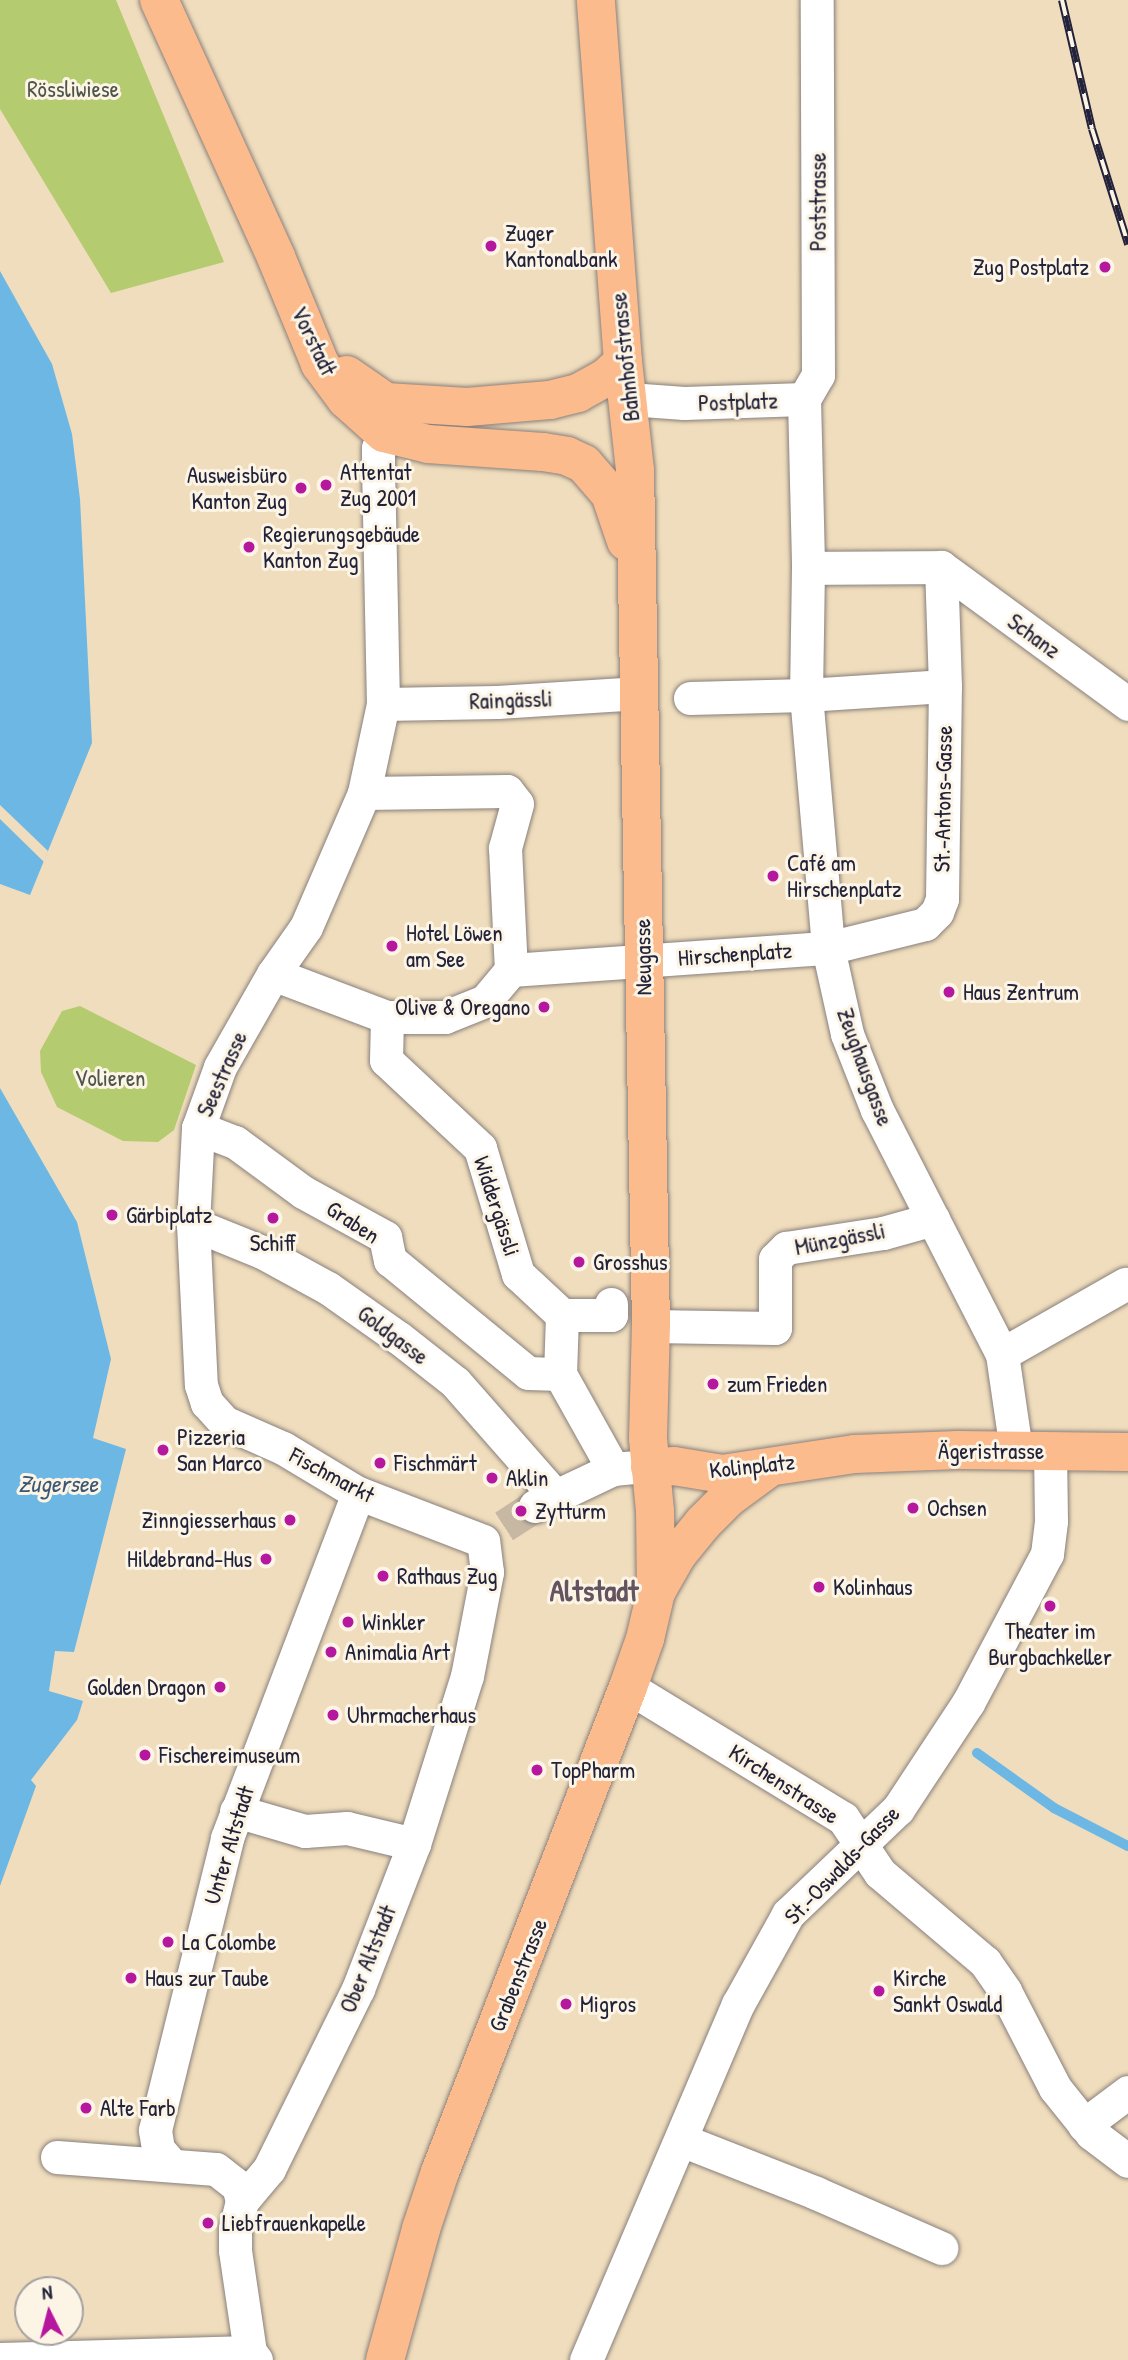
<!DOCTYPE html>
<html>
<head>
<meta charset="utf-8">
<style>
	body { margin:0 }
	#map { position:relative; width:1128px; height:2360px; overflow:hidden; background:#f0ddbd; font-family:"Patrick Hand",sans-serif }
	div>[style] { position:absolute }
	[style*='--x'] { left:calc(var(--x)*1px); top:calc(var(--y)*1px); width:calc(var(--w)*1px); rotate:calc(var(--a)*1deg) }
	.green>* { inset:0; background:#b4cb6f }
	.water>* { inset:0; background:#6db7e5 }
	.pier>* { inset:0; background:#f0ddbd }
	.stream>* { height:10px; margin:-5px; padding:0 5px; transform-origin:5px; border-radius:5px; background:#6db7e5 }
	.minor-tunnel>* { height:33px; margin-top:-16.5px; transform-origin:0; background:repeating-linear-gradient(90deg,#c7b8a3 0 33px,transparent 0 50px) }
	.roads { filter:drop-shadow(0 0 2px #89807c) drop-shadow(0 0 2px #89807c) }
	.minor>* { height:33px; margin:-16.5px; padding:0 16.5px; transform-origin:16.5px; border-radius:16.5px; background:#fff }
	.major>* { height:38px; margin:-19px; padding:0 19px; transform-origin:19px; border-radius:19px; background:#fbbb8d }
	.rail>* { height:8px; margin-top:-4px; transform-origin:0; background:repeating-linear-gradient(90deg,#fcf5e5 0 16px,#22223b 0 32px); box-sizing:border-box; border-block:2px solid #22223b }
	.dots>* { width:19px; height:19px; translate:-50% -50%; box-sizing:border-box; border:4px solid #fcf5e5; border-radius:50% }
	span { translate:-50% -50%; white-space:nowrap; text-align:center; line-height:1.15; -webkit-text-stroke:6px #fcf5e5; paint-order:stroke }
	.park-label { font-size:23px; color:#4e554b }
	.street-label { font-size:23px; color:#22223b }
	.poi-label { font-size:23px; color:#22223b }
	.left { translate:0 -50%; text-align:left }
	.right { translate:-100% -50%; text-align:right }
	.water-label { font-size:24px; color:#3c5676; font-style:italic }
	.district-label { font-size:30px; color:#65535f; font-weight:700 }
	.north { position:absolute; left:14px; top:2276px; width:70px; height:70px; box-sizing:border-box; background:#fcf5e5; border:2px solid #a5a1a1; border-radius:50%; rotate:354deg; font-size:19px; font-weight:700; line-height:28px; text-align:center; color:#22223b }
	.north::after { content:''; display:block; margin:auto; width:24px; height:32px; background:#b5179e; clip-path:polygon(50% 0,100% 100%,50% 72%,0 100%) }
</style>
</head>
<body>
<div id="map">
	<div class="green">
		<i style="clip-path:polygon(0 0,116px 0,224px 262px,111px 293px,0 109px)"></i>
		<i style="clip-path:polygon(80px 1006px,196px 1065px,174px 1130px,158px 1142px,123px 1141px,57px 1107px,41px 1072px,40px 1051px,62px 1011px)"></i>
	</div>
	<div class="water">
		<i style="clip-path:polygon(0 271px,52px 364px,72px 434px,80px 499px,92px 743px,30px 895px,0 884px)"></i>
		<i style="clip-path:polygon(0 1088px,77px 1222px,111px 1359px,93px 1438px,126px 1449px,74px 1652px,55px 1651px,49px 1691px,83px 1701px,77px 1720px,31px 1780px,36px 1786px,0 1886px)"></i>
	</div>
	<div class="pier">
		<i style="clip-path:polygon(0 805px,48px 851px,44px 862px,0 819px)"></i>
	</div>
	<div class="stream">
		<i style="--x:977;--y:1753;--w:95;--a:35.5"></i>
		<i style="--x:1054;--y:1808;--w:83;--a:27.2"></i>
	</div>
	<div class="minor-tunnel">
		<i style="--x:504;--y:1526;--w:37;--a:-33"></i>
	</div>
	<div class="roads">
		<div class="minor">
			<i style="--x:629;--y:399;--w:55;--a:4.2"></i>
			<i style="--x:684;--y:403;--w:120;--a:-1.9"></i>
			<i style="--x:804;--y:399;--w:169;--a:88.6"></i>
			<i style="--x:808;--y:568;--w:127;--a:90.9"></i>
			<i style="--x:806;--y:695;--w:254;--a:85"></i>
			<i style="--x:828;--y:948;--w:88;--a:77.5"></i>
			<i style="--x:847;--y:1034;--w:82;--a:68.5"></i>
			<i style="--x:877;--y:1110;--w:274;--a:62.9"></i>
			<i style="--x:1002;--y:1354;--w:97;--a:81.7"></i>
			<i style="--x:804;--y:399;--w:28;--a:-60"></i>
			<i style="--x:818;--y:375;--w:375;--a:-90.2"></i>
			<i style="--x:384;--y:433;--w:16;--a:112"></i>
			<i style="--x:378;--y:448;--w:18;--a:90"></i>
			<i style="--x:378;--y:466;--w:238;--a:88.8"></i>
			<i style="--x:383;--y:704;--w:91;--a:102.1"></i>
			<i style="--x:364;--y:793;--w:146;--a:113.4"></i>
			<i style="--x:306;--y:927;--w:57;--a:125.1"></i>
			<i style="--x:273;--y:974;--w:107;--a:119.7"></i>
			<i style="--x:220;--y:1067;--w:65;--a:109.8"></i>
			<i style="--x:198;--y:1128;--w:96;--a:93"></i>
			<i style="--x:193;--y:1224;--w:161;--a:87.2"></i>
			<i style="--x:201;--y:1385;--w:19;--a:72"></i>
			<i style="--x:207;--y:1403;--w:25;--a:48"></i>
			<i style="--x:224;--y:1422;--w:64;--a:23.8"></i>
			<i style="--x:283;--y:1448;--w:87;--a:31"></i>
			<i style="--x:358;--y:1493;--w:134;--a:21"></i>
			<i style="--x:941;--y:567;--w:232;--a:36.2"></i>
			<i style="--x:808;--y:568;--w:133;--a:-0.4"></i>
			<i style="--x:690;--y:698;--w:116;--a:-1.5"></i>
			<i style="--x:806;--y:695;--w:139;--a:-3.7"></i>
			<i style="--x:383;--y:704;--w:114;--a:-1"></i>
			<i style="--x:497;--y:702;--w:143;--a:-3.6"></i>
			<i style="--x:364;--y:793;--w:143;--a:-0.8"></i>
			<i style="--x:507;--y:791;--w:16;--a:52"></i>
			<i style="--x:517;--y:804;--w:46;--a:105.3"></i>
			<i style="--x:505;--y:848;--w:122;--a:87.2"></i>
			<i style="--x:273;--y:974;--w:122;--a:20.7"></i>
			<i style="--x:387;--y:1017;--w:58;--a:0"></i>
			<i style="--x:445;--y:1017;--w:43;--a:-21.8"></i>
			<i style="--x:485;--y:1001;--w:40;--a:-50"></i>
			<i style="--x:511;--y:970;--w:318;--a:-4"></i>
			<i style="--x:828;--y:948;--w:100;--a:-13.9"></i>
			<i style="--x:925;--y:924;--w:17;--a:-45"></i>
			<i style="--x:937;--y:912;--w:14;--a:-69"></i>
			<i style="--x:942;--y:899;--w:213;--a:-89.2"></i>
			<i style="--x:945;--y:686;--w:119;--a:-91.9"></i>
			<i style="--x:387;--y:1017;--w:43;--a:91.3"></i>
			<i style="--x:386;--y:1060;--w:129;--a:43.1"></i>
			<i style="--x:480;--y:1148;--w:132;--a:73.2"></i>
			<i style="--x:518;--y:1274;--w:60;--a:43"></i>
			<i style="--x:562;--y:1315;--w:59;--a:91.9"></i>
			<i style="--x:560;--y:1374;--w:109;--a:60.8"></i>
			<i style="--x:198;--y:1128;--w:40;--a:21"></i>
			<i style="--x:235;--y:1142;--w:84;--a:36.3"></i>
			<i style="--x:303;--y:1192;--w:94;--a:28.8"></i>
			<i style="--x:385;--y:1237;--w:24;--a:78"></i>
			<i style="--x:390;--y:1260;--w:178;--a:39.3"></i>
			<i style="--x:528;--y:1373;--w:32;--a:2"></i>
			<i style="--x:193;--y:1224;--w:74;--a:22.1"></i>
			<i style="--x:262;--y:1252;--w:75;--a:28.6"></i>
			<i style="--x:328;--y:1288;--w:87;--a:35.2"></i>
			<i style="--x:399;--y:1338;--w:71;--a:38.2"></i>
			<i style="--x:455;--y:1382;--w:153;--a:48.7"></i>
			<i style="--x:562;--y:1315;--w:49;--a:0"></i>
			<i style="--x:611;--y:1315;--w:11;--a:-90"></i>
			<i style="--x:651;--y:1326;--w:124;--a:0.9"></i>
			<i style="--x:775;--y:1328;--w:69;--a:-90"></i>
			<i style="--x:775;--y:1259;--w:16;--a:-45"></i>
			<i style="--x:786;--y:1248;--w:98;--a:-8.8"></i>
			<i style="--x:883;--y:1233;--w:52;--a:-15.6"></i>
			<i style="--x:1002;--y:1354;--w:142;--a:-29.6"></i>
			<i style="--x:535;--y:1506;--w:86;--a:-25.4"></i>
			<i style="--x:613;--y:1469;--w:21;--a:-5"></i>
			<i style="--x:628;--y:1687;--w:252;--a:31.4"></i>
			<i style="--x:843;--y:1818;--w:66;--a:56.1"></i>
			<i style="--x:880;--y:1873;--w:138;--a:40.3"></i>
			<i style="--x:985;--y:1962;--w:35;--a:55"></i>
			<i style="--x:1005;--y:1991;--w:109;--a:62.7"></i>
			<i style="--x:1055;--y:2088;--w:58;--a:51.3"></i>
			<i style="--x:1091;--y:2133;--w:46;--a:37.1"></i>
			<i style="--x:236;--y:1811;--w:72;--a:16.2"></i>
			<i style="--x:305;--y:1831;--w:42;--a:-4.1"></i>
			<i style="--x:347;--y:1828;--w:69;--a:13.4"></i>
			<i style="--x:1084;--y:2125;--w:55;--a:-36.9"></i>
			<i style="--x:681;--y:2140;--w:145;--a:21.4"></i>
			<i style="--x:816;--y:2193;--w:137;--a:23.7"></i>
			<i style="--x:57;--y:2157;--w:159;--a:4.3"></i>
			<i style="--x:216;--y:2169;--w:28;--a:38"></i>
			<i style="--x:238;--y:2186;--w:16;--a:75"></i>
			<i style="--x:171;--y:2164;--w:20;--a:-131"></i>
			<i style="--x:158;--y:2149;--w:19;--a:-99"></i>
			<i style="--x:155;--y:2130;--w:301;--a:-76.1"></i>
			<i style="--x:227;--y:1838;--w:369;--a:-69.2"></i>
			<i style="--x:0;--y:2359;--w:250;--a:-1.6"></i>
			<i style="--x:256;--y:2360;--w:10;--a:-127"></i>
			<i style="--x:250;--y:2352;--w:103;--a:-98.4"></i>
			<i style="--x:235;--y:2250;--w:21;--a:-90"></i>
			<i style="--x:235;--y:2229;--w:29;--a:-76"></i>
			<i style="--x:242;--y:2201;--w:42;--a:-49.8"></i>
			<i style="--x:269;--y:2169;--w:201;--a:-63.7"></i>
			<i style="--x:358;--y:1989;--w:155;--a:-68.9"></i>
			<i style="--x:414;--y:1844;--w:176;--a:-72.5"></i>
			<i style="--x:467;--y:1676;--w:106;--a:-79.1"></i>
			<i style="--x:487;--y:1572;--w:31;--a:-97"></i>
			<i style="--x:586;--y:2360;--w:387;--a:-66.9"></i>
			<i style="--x:738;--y:2004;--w:103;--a:-60.9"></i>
			<i style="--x:788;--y:1914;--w:152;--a:-43.7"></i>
			<i style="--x:898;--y:1809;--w:127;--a:-56.6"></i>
			<i style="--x:968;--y:1703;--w:169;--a:-62.1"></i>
			<i style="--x:1047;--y:1554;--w:33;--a:-83"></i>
			<i style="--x:1051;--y:1521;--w:70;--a:-90.8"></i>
		</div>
		<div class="major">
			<i style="--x:159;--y:0;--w:282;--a:65.5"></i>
			<i style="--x:276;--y:257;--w:116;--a:67.6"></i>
			<i style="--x:320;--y:364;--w:44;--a:53.4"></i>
			<i style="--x:346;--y:399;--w:51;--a:41.8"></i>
			<i style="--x:384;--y:433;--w:45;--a:14"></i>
			<i style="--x:428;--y:444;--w:115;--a:4"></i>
			<i style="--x:543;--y:452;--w:24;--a:9"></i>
			<i style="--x:567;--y:456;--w:19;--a:25"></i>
			<i style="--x:584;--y:464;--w:40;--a:49"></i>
			<i style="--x:610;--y:494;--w:50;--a:71.2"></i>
			<i style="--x:347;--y:375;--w:47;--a:34.7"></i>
			<i style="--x:386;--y:402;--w:81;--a:3.5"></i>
			<i style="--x:467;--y:407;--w:83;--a:-4.8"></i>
			<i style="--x:550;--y:400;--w:29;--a:-14"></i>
			<i style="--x:578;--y:393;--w:33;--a:-29"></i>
			<i style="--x:607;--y:377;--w:22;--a:-43"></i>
			<i style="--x:650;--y:1467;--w:24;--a:-2"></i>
			<i style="--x:674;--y:1466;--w:49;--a:9.5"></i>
			<i style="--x:722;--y:1474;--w:134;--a:-8.6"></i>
			<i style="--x:855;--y:1454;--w:103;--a:-2.2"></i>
			<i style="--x:958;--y:1450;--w:170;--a:0.7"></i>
			<i style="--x:656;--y:1592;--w:43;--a:-60.4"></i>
			<i style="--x:677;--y:1555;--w:41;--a:-50.9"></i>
			<i style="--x:703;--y:1523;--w:35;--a:-45"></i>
			<i style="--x:728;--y:1498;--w:47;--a:-36.4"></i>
			<i style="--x:385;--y:2360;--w:136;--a:-74.6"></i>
			<i style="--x:421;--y:2229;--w:60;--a:-71.6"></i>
			<i style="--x:440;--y:2172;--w:520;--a:-68.81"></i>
			<i style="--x:628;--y:1687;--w:51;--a:-70.5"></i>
			<i style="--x:645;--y:1639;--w:48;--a:-76.8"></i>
			<i style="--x:656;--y:1592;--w:81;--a:-90.7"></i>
			<i style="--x:655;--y:1511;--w:73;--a:-95.5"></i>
			<i style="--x:648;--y:1438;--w:112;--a:-88.5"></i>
			<i style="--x:651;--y:1326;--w:856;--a:-91.07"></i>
			<i style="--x:635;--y:470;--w:109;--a:-96.3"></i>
			<i style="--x:623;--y:362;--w:363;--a:-94.3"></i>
		</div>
	</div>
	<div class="rail">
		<i style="--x:1062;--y:0;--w:132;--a:76.9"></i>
		<i style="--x:1092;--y:129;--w:121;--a:72.6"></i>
	</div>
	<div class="dots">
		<i style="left:491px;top:246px;background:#b5179e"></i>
		<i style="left:1105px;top:267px;background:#b5179e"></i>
		<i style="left:326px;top:485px;background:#b5179e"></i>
		<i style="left:301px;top:488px;background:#b5179e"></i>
		<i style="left:249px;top:547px;background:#b5179e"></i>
		<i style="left:773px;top:876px;background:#b5179e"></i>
		<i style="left:392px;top:946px;background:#b5179e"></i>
		<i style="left:949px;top:992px;background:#b5179e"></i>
		<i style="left:544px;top:1007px;background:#b5179e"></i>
		<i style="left:112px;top:1215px;background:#b5179e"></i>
		<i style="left:273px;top:1218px;background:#b5179e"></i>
		<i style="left:579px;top:1262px;background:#b5179e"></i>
		<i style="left:713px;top:1384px;background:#b5179e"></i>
		<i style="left:163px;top:1450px;background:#b5179e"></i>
		<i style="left:380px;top:1463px;background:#b5179e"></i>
		<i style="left:492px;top:1478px;background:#b5179e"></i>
		<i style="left:913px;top:1508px;background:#b5179e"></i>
		<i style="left:521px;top:1511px;background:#b5179e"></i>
		<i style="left:290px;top:1520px;background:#b5179e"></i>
		<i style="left:266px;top:1559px;background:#b5179e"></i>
		<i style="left:383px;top:1576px;background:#b5179e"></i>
		<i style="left:819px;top:1587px;background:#b5179e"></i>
		<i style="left:1050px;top:1606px;background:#b5179e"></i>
		<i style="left:348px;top:1622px;background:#b5179e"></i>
		<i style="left:331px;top:1652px;background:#b5179e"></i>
		<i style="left:220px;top:1687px;background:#b5179e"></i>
		<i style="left:333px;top:1715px;background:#b5179e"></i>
		<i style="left:145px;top:1755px;background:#b5179e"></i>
		<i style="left:537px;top:1770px;background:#b5179e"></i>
		<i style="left:168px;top:1942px;background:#b5179e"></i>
		<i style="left:131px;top:1978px;background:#b5179e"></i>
		<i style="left:879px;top:1991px;background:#b5179e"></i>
		<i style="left:566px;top:2004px;background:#b5179e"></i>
		<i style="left:86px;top:2108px;background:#b5179e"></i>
		<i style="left:208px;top:2223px;background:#b5179e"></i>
	</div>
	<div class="park-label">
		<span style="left:73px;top:89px">Rössliwiese</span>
		<span style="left:110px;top:1078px">Volieren</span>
	</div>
	<div class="street-label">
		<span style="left:818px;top:202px;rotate:-90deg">Poststrasse</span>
		<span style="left:314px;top:341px;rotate:64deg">Vorstadt</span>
		<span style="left:625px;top:357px;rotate:-96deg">Bahnhofstrasse</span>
		<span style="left:738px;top:402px;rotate:-2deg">Postplatz</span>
		<span style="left:1034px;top:636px;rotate:36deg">Schanz</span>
		<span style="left:511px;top:700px;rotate:-2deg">Raingässli</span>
		<span style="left:943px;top:799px;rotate:-89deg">St.-Antons-Gasse</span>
		<span style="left:735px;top:954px;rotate:-4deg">Hirschenplatz</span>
		<span style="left:643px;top:957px;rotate:-91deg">Neugasse</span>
		<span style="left:865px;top:1067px;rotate:70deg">Zeughausgasse</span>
		<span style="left:222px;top:1074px;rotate:-66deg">Seestrasse</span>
		<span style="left:497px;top:1206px;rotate:72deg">Widdergässli</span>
		<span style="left:353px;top:1222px;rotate:33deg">Graben</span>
		<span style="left:840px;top:1239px;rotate:-11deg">Münzgässli</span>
		<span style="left:393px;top:1335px;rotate:37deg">Goldgasse</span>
		<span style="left:991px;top:1451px">Ägeristrasse</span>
		<span style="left:752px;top:1466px;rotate:-6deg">Kolinplatz</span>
		<span style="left:332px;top:1475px;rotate:28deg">Fischmarkt</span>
		<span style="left:784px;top:1784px;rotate:33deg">Kirchenstrasse</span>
		<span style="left:229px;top:1845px;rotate:-73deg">Unter Altstadt</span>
		<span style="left:842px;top:1865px;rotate:-46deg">St.-Oswalds-Gasse</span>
		<span style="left:368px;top:1959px;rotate:-68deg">Ober Altstadt</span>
		<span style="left:518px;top:1975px;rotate:-68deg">Grabenstrasse</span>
	</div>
	<div class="poi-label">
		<span class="left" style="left:505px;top:246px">Zuger<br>Kantonalbank</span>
		<span class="right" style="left:1089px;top:267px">Zug Postplatz</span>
		<span class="left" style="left:340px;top:485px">Attentat<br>Zug 2001</span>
		<span class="right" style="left:287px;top:488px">Ausweisbüro<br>Kanton Zug</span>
		<span class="left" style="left:263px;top:547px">Regierungsgebäude<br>Kanton Zug</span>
		<span class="left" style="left:787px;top:876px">Café am<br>Hirschenplatz</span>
		<span class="left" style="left:406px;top:946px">Hotel Löwen<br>am See</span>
		<span class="left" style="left:963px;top:992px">Haus Zentrum</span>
		<span class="right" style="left:530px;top:1007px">Olive &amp; Oregano</span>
		<span class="left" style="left:126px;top:1215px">Gärbiplatz</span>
		<span style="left:273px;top:1243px">Schiff</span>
		<span class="left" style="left:593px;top:1262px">Grosshus</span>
		<span class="left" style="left:727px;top:1384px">zum Frieden</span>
		<span class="left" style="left:177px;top:1450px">Pizzeria<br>San Marco</span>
		<span class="left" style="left:394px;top:1463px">Fischmärt</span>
		<span class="left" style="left:506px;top:1478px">Aklin</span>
		<span class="left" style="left:927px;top:1508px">Ochsen</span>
		<span class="left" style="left:535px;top:1511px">Zytturm</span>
		<span class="right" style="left:276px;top:1520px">Zinngiesserhaus</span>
		<span class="right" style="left:252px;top:1559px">Hildebrand-Hus</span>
		<span class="left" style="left:397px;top:1576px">Rathaus Zug</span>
		<span class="left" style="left:833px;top:1587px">Kolinhaus</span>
		<span class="left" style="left:362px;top:1622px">Winkler</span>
		<span style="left:1050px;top:1644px">Theater im<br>Burgbachkeller</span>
		<span class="left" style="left:345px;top:1652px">Animalia Art</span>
		<span class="right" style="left:206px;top:1687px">Golden Dragon</span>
		<span class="left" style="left:347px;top:1715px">Uhrmacherhaus</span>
		<span class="left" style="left:159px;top:1755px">Fischereimuseum</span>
		<span class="left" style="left:551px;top:1770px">TopPharm</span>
		<span class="left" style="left:182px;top:1942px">La Colombe</span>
		<span class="left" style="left:145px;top:1978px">Haus zur Taube</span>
		<span class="left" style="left:893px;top:1991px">Kirche<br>Sankt Oswald</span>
		<span class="left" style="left:580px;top:2004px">Migros</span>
		<span class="left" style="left:100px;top:2108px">Alte Farb</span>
		<span class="left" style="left:222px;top:2223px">Liebfrauenkapelle</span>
	</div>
	<div class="water-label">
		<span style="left:58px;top:1484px">Zugersee</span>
	</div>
	<div class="district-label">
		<span style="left:594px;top:1590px">Altstadt</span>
	</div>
	<div class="north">N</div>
</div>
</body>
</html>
